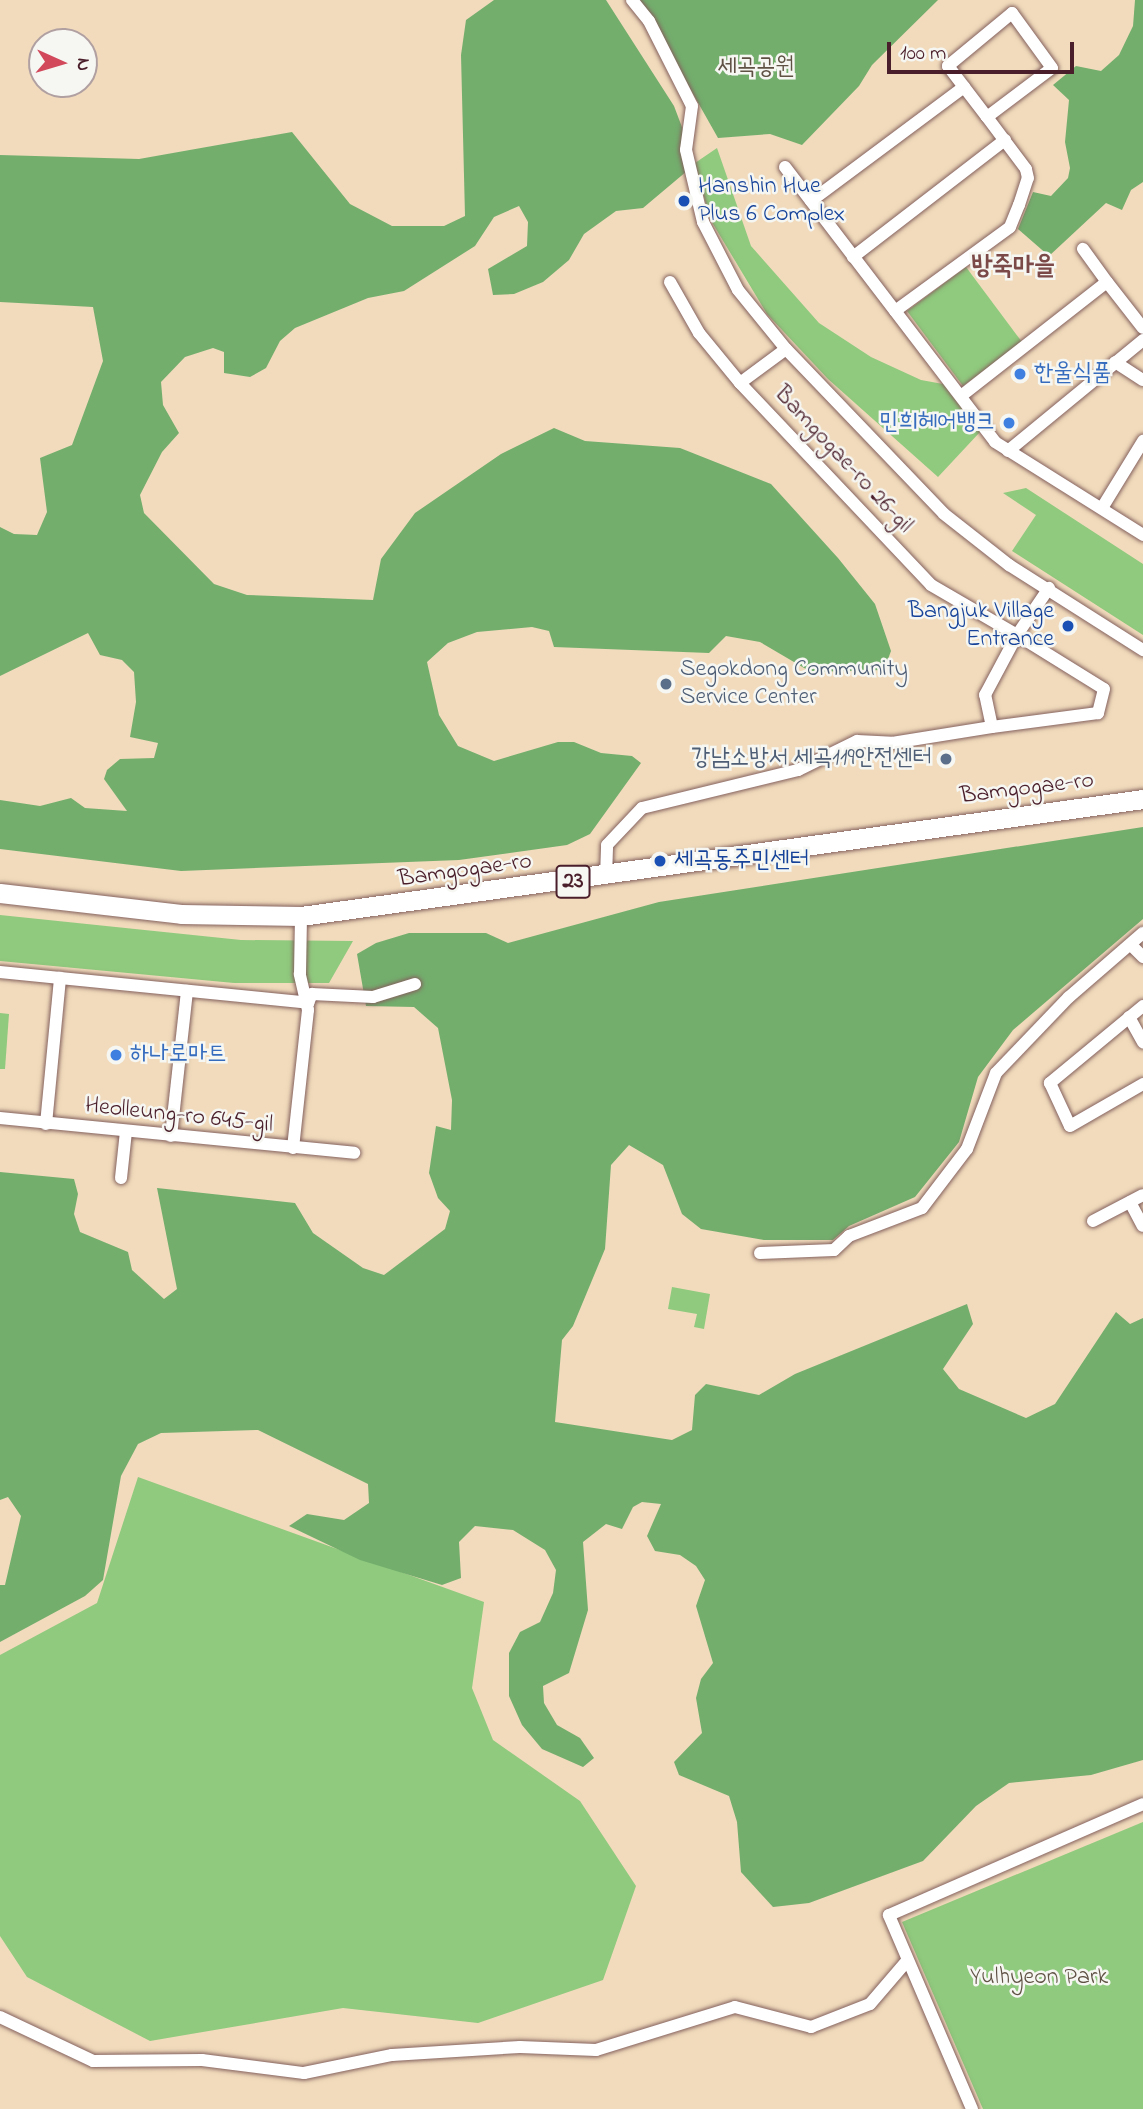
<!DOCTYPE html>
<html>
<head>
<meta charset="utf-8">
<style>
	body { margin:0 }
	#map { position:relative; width:1143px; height:2109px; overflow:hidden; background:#f1dbbc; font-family:"Indie Flower","Poor Story",sans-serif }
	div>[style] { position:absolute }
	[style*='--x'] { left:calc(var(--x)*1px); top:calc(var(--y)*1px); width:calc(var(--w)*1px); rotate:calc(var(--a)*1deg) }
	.green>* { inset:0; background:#8fca7e }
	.forest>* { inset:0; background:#73ae6d }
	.roads { filter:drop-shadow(0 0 2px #84615e) drop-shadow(0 0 2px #84615e) }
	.street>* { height:12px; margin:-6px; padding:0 6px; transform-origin:6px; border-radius:6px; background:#fff }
	.primary>* { height:19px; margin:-9.5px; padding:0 9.5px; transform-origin:9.5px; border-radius:9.5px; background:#fff }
	.dots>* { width:19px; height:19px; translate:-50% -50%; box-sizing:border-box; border:4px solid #f6f6f2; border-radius:50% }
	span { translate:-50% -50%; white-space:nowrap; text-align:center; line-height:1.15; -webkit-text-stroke:5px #f6f6f2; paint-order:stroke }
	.shield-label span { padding:2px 5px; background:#f6f6f2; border:2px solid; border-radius:5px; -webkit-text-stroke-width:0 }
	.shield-label { font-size:23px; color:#4a1f2b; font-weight:700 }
	.park-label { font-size:24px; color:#5f5244 }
	.transit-label { font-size:24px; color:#164399 }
	.left { translate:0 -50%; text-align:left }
	.right { translate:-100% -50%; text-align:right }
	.shop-label { font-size:24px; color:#366cbe }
	.street-label { font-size:24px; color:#4a1f2b }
	.service-label { font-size:24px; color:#4e5e75 }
	.neighbourhood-label { font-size:26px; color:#7b4948; font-weight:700 }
	.north { position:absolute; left:28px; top:28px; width:70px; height:70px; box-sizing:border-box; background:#f6f6f2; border:2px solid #b1a0a2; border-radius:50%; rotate:94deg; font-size:19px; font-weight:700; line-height:28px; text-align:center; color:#4a1f2b }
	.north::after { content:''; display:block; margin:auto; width:24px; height:32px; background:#d1495b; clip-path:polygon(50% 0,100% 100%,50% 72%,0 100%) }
	.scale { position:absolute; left:887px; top:42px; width:187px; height:32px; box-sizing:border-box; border:4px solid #4a1f2b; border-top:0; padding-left:9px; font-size:21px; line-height:24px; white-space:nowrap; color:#4a1f2b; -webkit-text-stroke:5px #f6f6f2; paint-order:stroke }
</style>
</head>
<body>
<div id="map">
	<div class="green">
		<i style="clip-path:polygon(717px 148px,751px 246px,819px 323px,871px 357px,921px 380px,943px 384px,980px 432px,938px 477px,828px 379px,767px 314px,710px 219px,695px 163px)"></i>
		<i style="clip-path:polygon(966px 267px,1022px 342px,963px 386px,907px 311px)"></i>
		<i style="clip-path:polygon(1026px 488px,1143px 564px,1143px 635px,1012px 551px,1036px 515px,1003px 493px)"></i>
		<i style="clip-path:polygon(0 915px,241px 940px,353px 941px,329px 983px,234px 983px,0 961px)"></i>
		<i style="clip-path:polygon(0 1013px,9px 1014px,5px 1069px,0 1069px)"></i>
		<i style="clip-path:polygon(672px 1287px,710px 1294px,704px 1329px,694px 1327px,697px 1314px,668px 1309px)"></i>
		<i style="clip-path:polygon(138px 1477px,484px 1602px,472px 1688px,493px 1740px,580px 1801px,636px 1886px,603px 1980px,478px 2023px,343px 2008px,150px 2041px,27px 1977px,0 1936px,0 1655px,97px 1603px)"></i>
		<i style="clip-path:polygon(1143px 1822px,1143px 2109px,983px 2109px,902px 1922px)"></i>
	</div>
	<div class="forest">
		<i style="clip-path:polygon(494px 0,606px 0,674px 106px,688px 143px,687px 171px,643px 208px,616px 211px,584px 234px,569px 260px,543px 282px,514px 294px,493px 295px,488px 269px,527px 246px,528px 222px,519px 206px,494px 217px,475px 246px,404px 291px,368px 298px,295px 328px,280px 341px,266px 368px,250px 377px,224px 373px,224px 352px,213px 348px,185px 357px,161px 382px,163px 405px,179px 433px,162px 452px,140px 495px,144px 513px,214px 584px,247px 595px,373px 600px,381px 559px,415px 513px,501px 454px,554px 428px,585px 441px,680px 448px,771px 484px,838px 558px,875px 604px,891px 651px,884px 670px,811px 672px,760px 642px,726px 636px,709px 653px,554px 647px,549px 631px,532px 627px,477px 632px,448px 643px,427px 662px,439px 715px,458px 746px,494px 761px,558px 742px,574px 742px,601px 753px,632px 756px,641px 763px,590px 834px,567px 845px,459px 860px,181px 871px,0 849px,0 800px,40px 806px,71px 798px,85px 808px,127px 811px,104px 779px,107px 770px,120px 759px,154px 758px,158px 743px,130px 737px,136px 702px,134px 672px,122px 660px,100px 655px,88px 633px,0 676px,0 527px,14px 534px,37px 535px,47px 512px,40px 458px,72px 445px,103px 361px,93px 307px,0 302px,0 155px,139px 159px,292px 132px,350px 204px,392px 226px,444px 226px,465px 216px,461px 55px,466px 20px)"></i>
		<i style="clip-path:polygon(640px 0,938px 0,872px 65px,859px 86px,802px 145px,770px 134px,718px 138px)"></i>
		<i style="clip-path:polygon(1135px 0,1143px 0,1143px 182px,1131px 190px,1122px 210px,1106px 203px,1049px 256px,1018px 229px,1033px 192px,1051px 196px,1068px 178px,1070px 168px,1065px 142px,1069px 100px,1053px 85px,1076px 66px,1101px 71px,1119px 55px,1133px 26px)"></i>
		<i style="clip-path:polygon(1143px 827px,1143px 919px,1013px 1030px,978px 1077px,959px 1142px,915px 1197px,849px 1226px,833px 1240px,764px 1240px,701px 1229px,682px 1214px,663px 1165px,629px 1145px,611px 1165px,605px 1249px,573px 1326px,562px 1340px,555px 1422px,672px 1440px,692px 1430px,695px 1395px,706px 1384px,759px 1395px,795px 1374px,967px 1304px,973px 1324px,943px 1369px,959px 1389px,1026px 1418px,1055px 1404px,1116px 1312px,1130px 1324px,1143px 1318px,1143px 1760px,1091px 1775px,1009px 1783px,976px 1806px,923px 1861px,809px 1903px,773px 1907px,741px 1872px,737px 1822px,729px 1796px,679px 1775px,674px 1762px,702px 1733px,696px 1698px,701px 1679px,713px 1663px,696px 1606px,705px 1580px,696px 1566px,680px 1555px,655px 1551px,647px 1536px,661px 1504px,642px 1502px,633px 1507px,622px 1529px,606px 1524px,583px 1542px,588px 1610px,569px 1673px,543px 1686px,544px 1703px,557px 1725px,580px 1738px,594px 1758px,583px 1767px,542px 1749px,522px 1725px,509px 1696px,509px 1653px,520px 1632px,540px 1622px,553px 1593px,556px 1570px,545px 1550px,513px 1530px,475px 1526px,459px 1542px,461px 1578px,442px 1585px,360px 1560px,289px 1526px,307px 1514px,344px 1520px,369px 1503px,368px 1484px,258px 1430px,161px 1433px,138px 1444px,121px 1476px,103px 1580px,85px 1596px,0 1642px,0 1585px,5px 1585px,21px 1516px,8px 1497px,0 1500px,0 1172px,74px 1179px,78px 1194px,74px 1214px,80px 1232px,128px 1252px,132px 1270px,164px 1299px,177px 1289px,157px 1188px,295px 1203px,313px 1233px,363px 1268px,384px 1275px,445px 1229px,450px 1211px,438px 1198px,429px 1173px,436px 1126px,451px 1130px,452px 1100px,438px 1028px,414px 1007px,366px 1006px,357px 954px,376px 943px,409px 933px,486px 933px,508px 943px,659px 902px)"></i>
	</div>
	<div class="roads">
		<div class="street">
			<i style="--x:632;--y:0;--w:27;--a:51"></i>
			<i style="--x:649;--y:21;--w:95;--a:63.2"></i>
			<i style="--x:692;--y:106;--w:44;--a:97.8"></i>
			<i style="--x:686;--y:150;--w:74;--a:76.7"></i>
			<i style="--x:703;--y:222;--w:76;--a:62.8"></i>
			<i style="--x:738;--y:290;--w:76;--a:50.9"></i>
			<i style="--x:786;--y:349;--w:228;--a:46.2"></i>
			<i style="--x:944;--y:514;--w:83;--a:38.1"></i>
			<i style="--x:1009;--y:565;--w:159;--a:32.4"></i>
			<i style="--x:785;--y:167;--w:346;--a:52.6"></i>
			<i style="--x:995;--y:442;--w:175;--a:32.1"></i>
			<i style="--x:811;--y:201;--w:191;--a:-36.7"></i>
			<i style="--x:853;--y:257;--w:192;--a:-37.6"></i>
			<i style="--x:670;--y:282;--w:59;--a:60.4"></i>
			<i style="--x:699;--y:333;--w:65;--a:50.6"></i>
			<i style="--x:740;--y:383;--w:278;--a:46.6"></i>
			<i style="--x:931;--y:585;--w:99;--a:30.2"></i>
			<i style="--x:1017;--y:635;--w:102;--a:31.8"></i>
			<i style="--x:1104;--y:689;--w:25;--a:104"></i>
			<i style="--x:1098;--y:713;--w:107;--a:172.5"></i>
			<i style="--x:992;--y:727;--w:33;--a:-102"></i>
			<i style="--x:985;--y:695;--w:68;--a:-61.9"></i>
			<i style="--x:1017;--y:635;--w:57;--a:-55.8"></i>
			<i style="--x:1107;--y:282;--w:58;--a:52"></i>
			<i style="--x:895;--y:311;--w:142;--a:-36.1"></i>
			<i style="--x:1010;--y:227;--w:24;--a:-68"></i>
			<i style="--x:1019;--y:205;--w:28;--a:-72"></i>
			<i style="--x:1028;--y:178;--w:9;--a:-103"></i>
			<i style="--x:1026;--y:169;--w:65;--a:-126.9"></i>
			<i style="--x:987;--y:117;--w:81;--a:-37"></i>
			<i style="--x:1052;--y:68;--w:68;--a:-126"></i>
			<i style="--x:1012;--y:13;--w:83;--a:140.4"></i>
			<i style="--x:948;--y:66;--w:64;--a:52.6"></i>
			<i style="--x:1115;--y:362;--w:33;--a:33"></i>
			<i style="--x:740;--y:383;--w:57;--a:-36.5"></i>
			<i style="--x:961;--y:396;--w:185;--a:-38"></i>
			<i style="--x:1107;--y:282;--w:41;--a:-126"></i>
			<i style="--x:1008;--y:451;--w:175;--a:-39.4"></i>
			<i style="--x:1102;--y:508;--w:79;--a:-58.5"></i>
			<i style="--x:606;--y:877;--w:32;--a:-88"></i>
			<i style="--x:607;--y:845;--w:51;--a:-46.6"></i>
			<i style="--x:642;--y:808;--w:161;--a:-13.7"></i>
			<i style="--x:798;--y:770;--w:66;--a:-26.2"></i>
			<i style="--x:857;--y:741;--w:35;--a:3"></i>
			<i style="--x:892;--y:743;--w:101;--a:-9.1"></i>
			<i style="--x:1132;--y:946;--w:16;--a:45"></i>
			<i style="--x:0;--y:972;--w:310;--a:5.7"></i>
			<i style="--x:308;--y:1003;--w:10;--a:-66"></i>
			<i style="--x:312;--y:994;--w:61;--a:2.8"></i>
			<i style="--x:373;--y:997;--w:44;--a:-17.2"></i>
			<i style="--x:1143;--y:1006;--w:121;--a:140.4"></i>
			<i style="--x:1050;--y:1083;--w:47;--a:65.1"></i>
			<i style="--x:1070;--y:1126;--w:84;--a:-29.9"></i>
			<i style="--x:1129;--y:1017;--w:29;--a:61"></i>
			<i style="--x:0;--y:1118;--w:356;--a:5.6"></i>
			<i style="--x:46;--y:1124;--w:147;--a:-84.5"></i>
			<i style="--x:171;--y:1136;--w:146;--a:-83.7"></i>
			<i style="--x:293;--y:1148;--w:139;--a:-83.8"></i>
			<i style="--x:308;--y:1010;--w:37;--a:-103"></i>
			<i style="--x:300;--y:974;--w:58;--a:-89"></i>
			<i style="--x:121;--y:1178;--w:47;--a:-83.9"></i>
			<i style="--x:1130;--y:1202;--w:27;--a:62"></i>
			<i style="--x:1093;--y:1221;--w:56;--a:-27.5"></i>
			<i style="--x:760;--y:1253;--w:74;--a:-2.3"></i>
			<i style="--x:834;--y:1250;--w:21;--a:-43"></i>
			<i style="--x:849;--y:1236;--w:78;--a:-21"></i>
			<i style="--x:922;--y:1208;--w:74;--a:-52.7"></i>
			<i style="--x:967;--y:1149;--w:81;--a:-69.1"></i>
			<i style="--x:996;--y:1073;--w:105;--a:-46.2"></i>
			<i style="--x:1069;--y:997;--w:98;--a:-40.9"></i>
			<i style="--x:0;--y:2017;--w:103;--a:25.3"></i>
			<i style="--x:93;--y:2061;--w:109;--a:-0.5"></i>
			<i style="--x:202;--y:2060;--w:103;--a:7.3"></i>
			<i style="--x:304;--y:2073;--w:90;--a:-11.6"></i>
			<i style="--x:392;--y:2055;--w:128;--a:-3.6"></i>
			<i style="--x:520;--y:2047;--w:76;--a:2.3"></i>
			<i style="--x:596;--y:2050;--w:145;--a:-17.2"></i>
			<i style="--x:735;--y:2007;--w:79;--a:14.7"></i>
			<i style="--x:811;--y:2027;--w:63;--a:-21.3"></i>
			<i style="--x:870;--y:2004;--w:55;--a:-49.4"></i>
			<i style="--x:972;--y:2109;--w:211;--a:-113.2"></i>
			<i style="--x:889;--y:1915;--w:277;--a:-23.6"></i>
		</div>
		<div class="primary">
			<i style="--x:0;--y:893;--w:182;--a:6.6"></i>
			<i style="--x:181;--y:914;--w:120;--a:1"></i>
			<i style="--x:301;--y:916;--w:850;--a:-7.91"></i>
		</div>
	</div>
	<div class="dots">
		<i style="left:684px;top:201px;background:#1a4fb4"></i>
		<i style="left:1020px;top:374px;background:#3f7fe0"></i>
		<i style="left:1009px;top:423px;background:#3f7fe0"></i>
		<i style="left:1068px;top:626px;background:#1a4fb4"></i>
		<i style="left:666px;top:684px;background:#5c6f8a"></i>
		<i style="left:946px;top:759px;background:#5c6f8a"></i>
		<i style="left:660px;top:861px;background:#1a4fb4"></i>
		<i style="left:116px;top:1055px;background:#3f7fe0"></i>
	</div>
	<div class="shield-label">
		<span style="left:573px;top:882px">23</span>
	</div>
	<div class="park-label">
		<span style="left:756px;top:68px">세곡공원</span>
		<span style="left:1039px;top:1978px">Yulhyeon Park</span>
	</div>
	<div class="transit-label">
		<span class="left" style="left:698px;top:201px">Hanshin Hue<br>Plus 6 Complex</span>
		<span class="right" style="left:1054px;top:626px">Bangjuk Village<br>Entrance</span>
		<span class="left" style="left:674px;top:861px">세곡동주민센터</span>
	</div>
	<div class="shop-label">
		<span class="left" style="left:1034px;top:374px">한울식품</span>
		<span class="right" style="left:995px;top:423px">민희헤어뱅크</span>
		<span class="left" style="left:130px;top:1055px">하나로마트</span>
	</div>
	<div class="street-label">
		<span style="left:843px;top:460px;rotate:47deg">Bamgogae-ro 26-gil</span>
		<span style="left:1027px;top:789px;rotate:-7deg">Bamgogae-ro</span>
		<span style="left:465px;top:871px;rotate:-8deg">Bamgogae-ro</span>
		<span style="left:179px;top:1116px;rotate:6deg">Heolleung-ro 645-gil</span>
	</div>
	<div class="service-label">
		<span class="left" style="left:680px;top:684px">Segokdong Community<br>Service Center</span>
		<span class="right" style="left:932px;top:759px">강남소방서 세곡119안전센터</span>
	</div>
	<div class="neighbourhood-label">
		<span style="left:1013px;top:268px">방죽마을</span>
	</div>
	<div class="north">N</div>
	<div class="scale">100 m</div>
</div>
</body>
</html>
